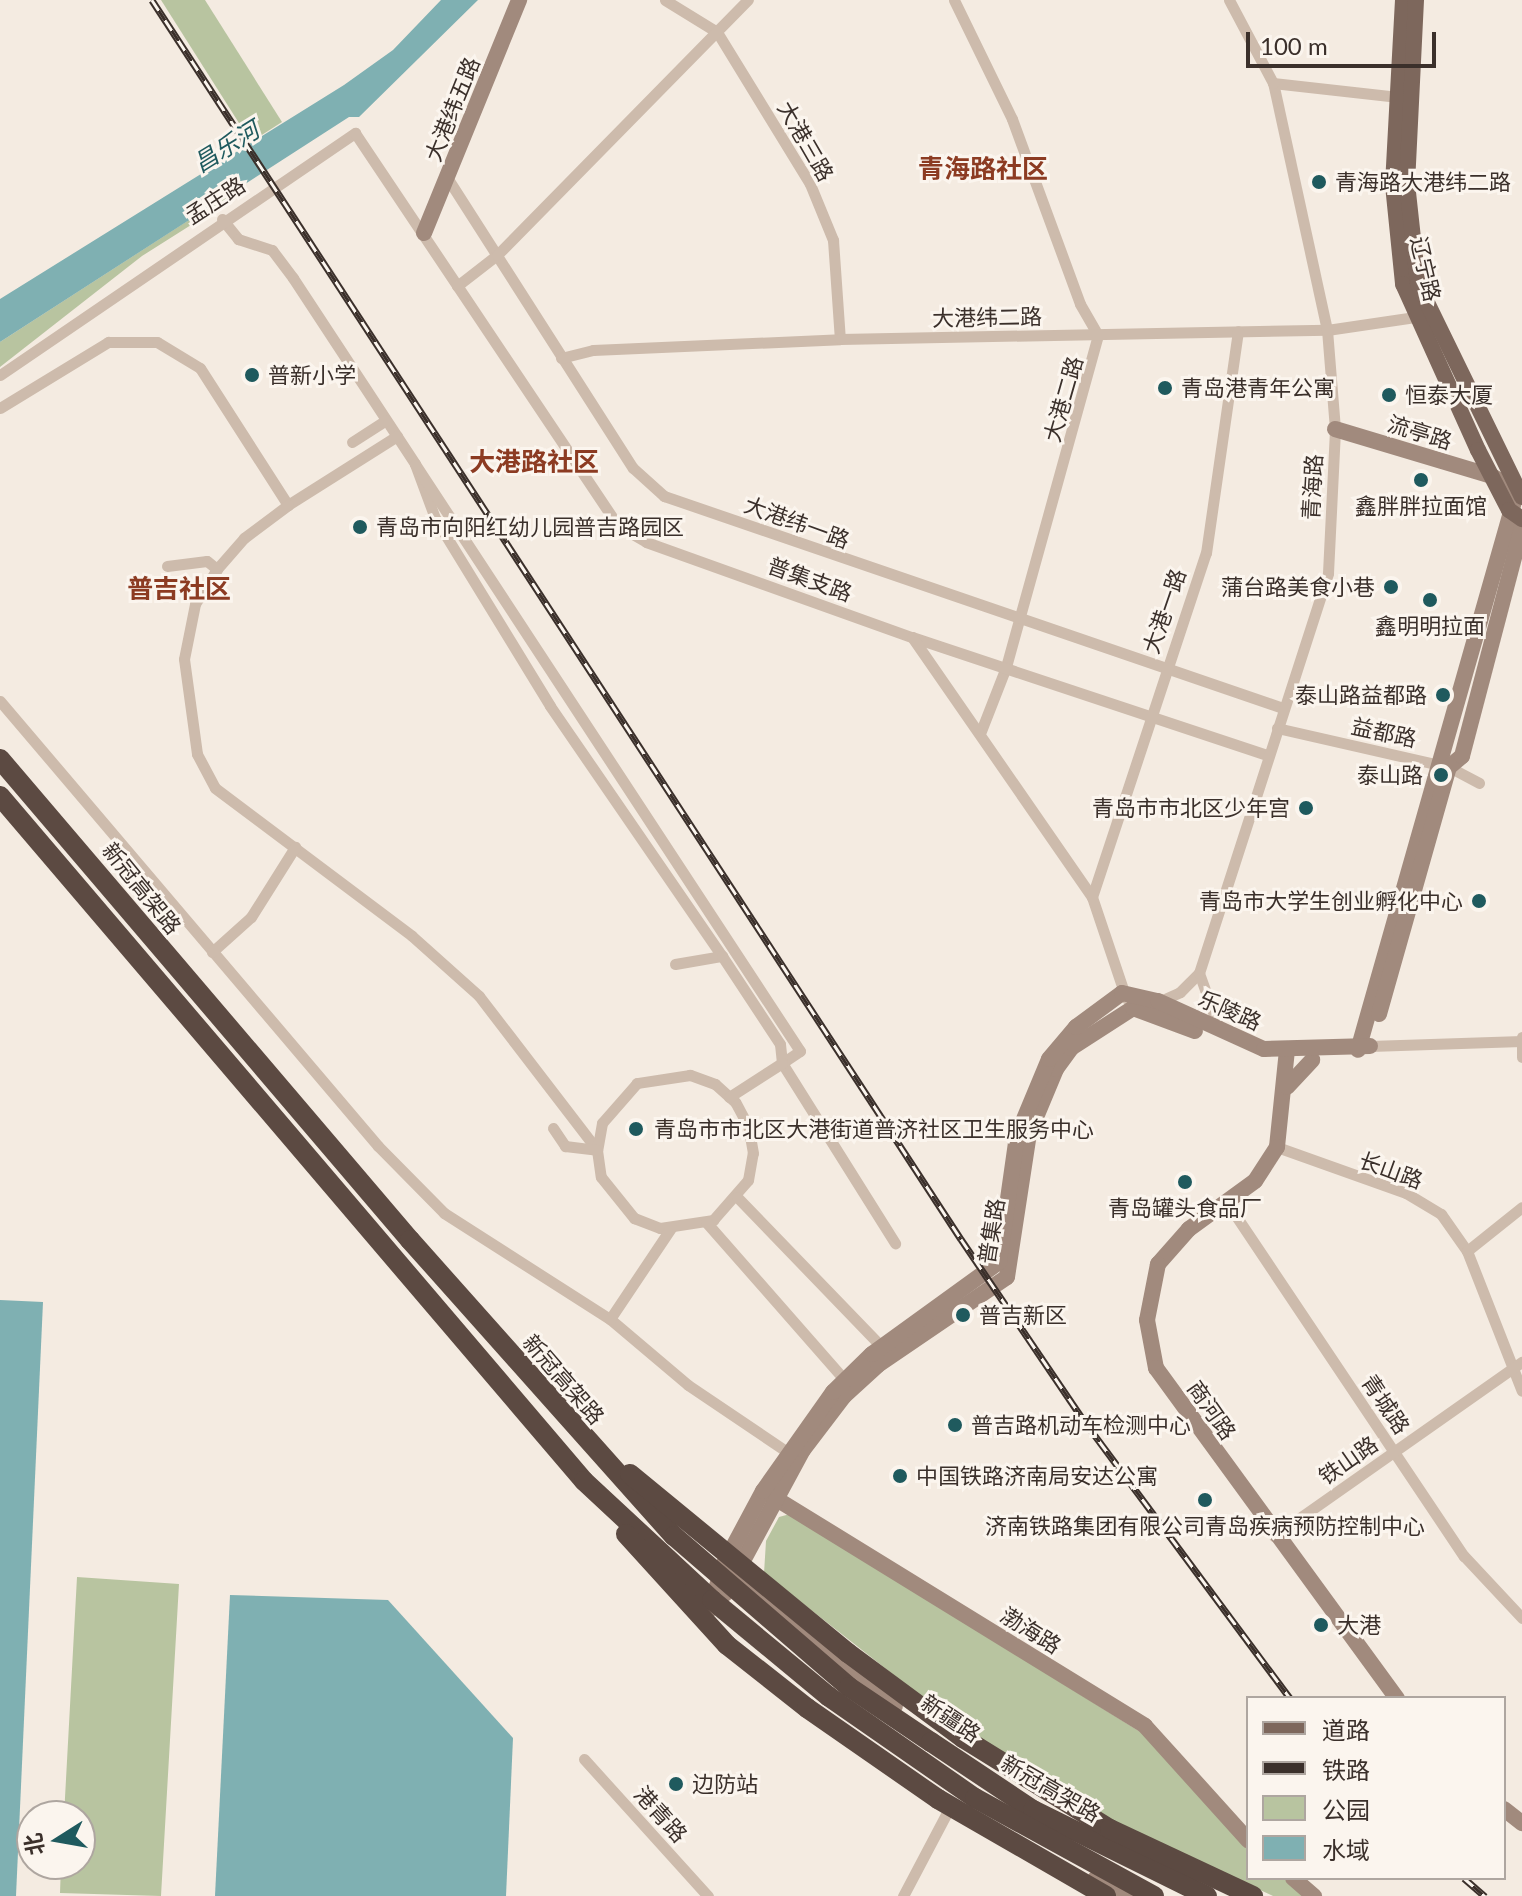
<!DOCTYPE html>
<html>
<head>
<meta charset="utf-8">
<style>
	body { margin:0 }
	#map { position:relative; width:1522px; height:1896px; overflow:hidden; background:#f4ebe1; font-family:Lato,"Noto Sans SC",sans-serif }
	div>[style] { position:absolute }
	[style*='--x'] { left:calc(var(--x)*1px); top:calc(var(--y)*1px); width:calc(var(--w)*1px); rotate:calc(var(--a)*1deg) }
	.green>* { inset:0; background:#b8c4a0 }
	.water>* { inset:0; background:#7fb0b2 }
	.street>* { height:11px; margin:-5.5px; padding:0 5.5px; transform-origin:5.5px; border-radius:5.5px; background:#cdbbac }
	.secondary>* { height:16px; margin:-8px; padding:0 8px; transform-origin:8px; border-radius:8px; background:#a18a7d }
	.primary>* { height:16px; margin:-8px; padding:0 8px; transform-origin:8px; border-radius:8px; background:#7d675c }
	.highway>* { height:20px; margin:-10px; padding:0 10px; transform-origin:10px; border-radius:10px; background:#5c4a42 }
	.rail>* { height:7px; margin-top:-3.5px; transform-origin:0; background:repeating-linear-gradient(90deg,#fbf5ee 0 12px,#3b302b 0 24px); box-sizing:border-box; border-block:2px solid #3b302b }
	.dots>* { width:22px; height:22px; translate:-50% -50%; box-sizing:border-box; border:4px solid #fbf5ee; border-radius:50% }
	span { translate:-50% -50%; white-space:nowrap; text-align:center; line-height:1.15; -webkit-text-stroke:6px #fbf5ee; paint-order:stroke }
	.street-label { font-size:22px; color:#3b302b }
	.poi-label { font-size:22px; color:#3b302b }
	.left { translate:0 -50%; text-align:left }
	.right { translate:-100% -50%; text-align:right }
	.water-label { font-size:24px; color:#1f5a5e; font-style:italic }
	.quarter-label { font-size:26px; color:#8c3b22; font-weight:700 }
	.legend { position:absolute; left:1246px; top:1696px; width:260px; height:184px; box-sizing:border-box; background:#fbf5ee; border:2px solid #aea6a0; margin:0; padding:10px 14px; list-style:none; font-size:24px; color:#3b302b }
	.legend li { display:flex; align-items:center; gap:16px; height:40px }
	.legend b { width:40px; border:2px solid #aea6a0 }
	.north { position:absolute; left:16px; top:1800px; width:80px; height:80px; box-sizing:border-box; background:#fbf5ee; border:2px solid #aea6a0; border-radius:50%; rotate:259deg; font-size:22px; font-weight:700; line-height:32px; text-align:center; color:#3b302b }
	.north::after { content:''; display:block; margin:auto; width:28px; height:36px; background:#1f5a5e; clip-path:polygon(50% 0,100% 100%,50% 72%,0 100%) }
	.scale { position:absolute; left:1246px; top:32px; width:190px; height:36px; box-sizing:border-box; border:4px solid #3b302b; border-top:0; padding-left:10px; font-size:24px; line-height:28px; white-space:nowrap; color:#3b302b; -webkit-text-stroke:6px #fbf5ee; paint-order:stroke }
</style>
</head>
<body>
<div id="map">
	<div class="green">
		<i style="clip-path:polygon(161px 0,205px 0,282px 122px,251px 142px)"></i>
		<i style="clip-path:polygon(237px 189px,240px 194px,142px 256px,0 367px,0 342px)"></i>
		<i style="clip-path:polygon(790px 1514px,1150px 1738px,1248px 1844px,1248px 1878px,1285px 1878px,1307px 1896px,1273px 1896px,1118px 1824px,974px 1738px,764px 1573px,766px 1541px,779px 1517px)"></i>
		<i style="clip-path:polygon(77px 1577px,179px 1584px,161px 1896px,60px 1893px,61px 1864px,80px 1864px,80px 1816px,64px 1816px)"></i>
	</div>
	<div class="water">
		<i style="clip-path:polygon(441px 0,478px 0,359px 117px,349px 117px,0 342px,0 299px,344px 85px,393px 50px)"></i>
		<i style="clip-path:polygon(0 1300px,43px 1302px,16px 1896px,0 1896px)"></i>
		<i style="clip-path:polygon(230px 1595px,388px 1600px,513px 1738px,506px 1896px,215px 1896px)"></i>
	</div>
	<div class="street">
		<i style="--x:665;--y:0;--w:61;--a:31.6"></i>
		<i style="--x:717;--y:32;--w:178;--a:58.5"></i>
		<i style="--x:810;--y:184;--w:61;--a:67.7"></i>
		<i style="--x:833;--y:240;--w:99;--a:86"></i>
		<i style="--x:954;--y:0;--w:132;--a:64"></i>
		<i style="--x:1012;--y:119;--w:197;--a:69.8"></i>
		<i style="--x:1080;--y:304;--w:36;--a:60"></i>
		<i style="--x:1098;--y:335;--w:345;--a:105.5"></i>
		<i style="--x:1006;--y:667;--w:69;--a:111.3"></i>
		<i style="--x:1273;--y:83;--w:126;--a:6.4"></i>
		<i style="--x:448;--y:179;--w:343;--a:57.4"></i>
		<i style="--x:633;--y:468;--w:42;--a:42.1"></i>
		<i style="--x:664;--y:496;--w:654;--a:18.91"></i>
		<i style="--x:222;--y:219;--w:26;--a:51"></i>
		<i style="--x:238;--y:239;--w:36;--a:18"></i>
		<i style="--x:272;--y:250;--w:35;--a:53"></i>
		<i style="--x:293;--y:278;--w:222;--a:56.7"></i>
		<i style="--x:415;--y:464;--w:58;--a:69.7"></i>
		<i style="--x:435;--y:518;--w:220;--a:58.5"></i>
		<i style="--x:550;--y:706;--w:303;--a:55.5"></i>
		<i style="--x:457;--y:286;--w:51;--a:-37.8"></i>
		<i style="--x:497;--y:255;--w:358;--a:-45.5"></i>
		<i style="--x:561;--y:358;--w:33;--a:-14"></i>
		<i style="--x:593;--y:350;--w:247;--a:-2.5"></i>
		<i style="--x:840;--y:339;--w:487;--a:-1.1"></i>
		<i style="--x:1327;--y:330;--w:89;--a:-8.4"></i>
		<i style="--x:0;--y:375;--w:430;--a:-34.3"></i>
		<i style="--x:355;--y:133;--w:471;--a:56.2"></i>
		<i style="--x:617;--y:525;--w:34;--a:30"></i>
		<i style="--x:646;--y:542;--w:282;--a:19.7"></i>
		<i style="--x:912;--y:637;--w:374;--a:18.4"></i>
		<i style="--x:0;--y:408;--w:127;--a:-31.4"></i>
		<i style="--x:108;--y:342;--w:49;--a:0"></i>
		<i style="--x:157;--y:342;--w:50;--a:31.2"></i>
		<i style="--x:200;--y:368;--w:163;--a:57.3"></i>
		<i style="--x:397;--y:436;--w:129;--a:147.7"></i>
		<i style="--x:288;--y:505;--w:55;--a:143.1"></i>
		<i style="--x:244;--y:538;--w:41;--a:131.1"></i>
		<i style="--x:217;--y:569;--w:41;--a:122.2"></i>
		<i style="--x:195;--y:604;--w:56;--a:101.3"></i>
		<i style="--x:184;--y:659;--w:96;--a:82.2"></i>
		<i style="--x:197;--y:754;--w:38;--a:62"></i>
		<i style="--x:215;--y:788;--w:246;--a:36.9"></i>
		<i style="--x:412;--y:936;--w:90;--a:41.8"></i>
		<i style="--x:479;--y:996;--w:194;--a:52.5"></i>
		<i style="--x:597;--y:1150;--w:27;--a:82"></i>
		<i style="--x:601;--y:1177;--w:53;--a:51.2"></i>
		<i style="--x:634;--y:1218;--w:28;--a:21"></i>
		<i style="--x:660;--y:1228;--w:54;--a:-8.6"></i>
		<i style="--x:713;--y:1220;--w:53;--a:-48.8"></i>
		<i style="--x:748;--y:1180;--w:27;--a:-80"></i>
		<i style="--x:753;--y:1153;--w:27;--a:-100"></i>
		<i style="--x:748;--y:1126;--w:27;--a:-118"></i>
		<i style="--x:735;--y:1102;--w:27;--a:-138"></i>
		<i style="--x:715;--y:1084;--w:27;--a:-160"></i>
		<i style="--x:690;--y:1075;--w:54;--a:171.4"></i>
		<i style="--x:637;--y:1083;--w:53;--a:131.2"></i>
		<i style="--x:602;--y:1123;--w:27;--a:100"></i>
		<i style="--x:352;--y:442;--w:40;--a:-32.9"></i>
		<i style="--x:415;--y:464;--w:702;--a:56.74"></i>
		<i style="--x:800;--y:1051;--w:22;--a:146"></i>
		<i style="--x:782;--y:1063;--w:213;--a:57.9"></i>
		<i style="--x:167;--y:566;--w:40;--a:-7.1"></i>
		<i style="--x:207;--y:561;--w:13;--a:39"></i>
		<i style="--x:912;--y:637;--w:316;--a:55.3"></i>
		<i style="--x:1092;--y:897;--w:107;--a:71.4"></i>
		<i style="--x:0;--y:701;--w:584;--a:49.65"></i>
		<i style="--x:378;--y:1146;--w:94;--a:45.4"></i>
		<i style="--x:444;--y:1213;--w:197;--a:32.6"></i>
		<i style="--x:610;--y:1319;--w:102;--a:40.2"></i>
		<i style="--x:688;--y:1385;--w:118;--a:34"></i>
		<i style="--x:1277;--y:728;--w:176;--a:12.8"></i>
		<i style="--x:1449;--y:767;--w:34;--a:28"></i>
		<i style="--x:1092;--y:897;--w:362;--a:-71.7"></i>
		<i style="--x:1206;--y:553;--w:224;--a:-81.8"></i>
		<i style="--x:212;--y:952;--w:52;--a:-41.9"></i>
		<i style="--x:251;--y:917;--w:83;--a:-57.8"></i>
		<i style="--x:675;--y:964;--w:48;--a:-9.7"></i>
		<i style="--x:722;--y:956;--w:105;--a:56.6"></i>
		<i style="--x:780;--y:1044;--w:19;--a:84"></i>
		<i style="--x:782;--y:1063;--w:63;--a:147.3"></i>
		<i style="--x:1199;--y:973;--w:56;--a:70.3"></i>
		<i style="--x:1158;--y:1002;--w:24;--a:-24"></i>
		<i style="--x:1180;--y:992;--w:27;--a:-45"></i>
		<i style="--x:1199;--y:973;--w:420;--a:-72.1"></i>
		<i style="--x:1328;--y:573;--w:144;--a:-87.2"></i>
		<i style="--x:1335;--y:429;--w:99;--a:-94.6"></i>
		<i style="--x:1327;--y:330;--w:253;--a:-102.3"></i>
		<i style="--x:1273;--y:83;--w:94;--a:-117.9"></i>
		<i style="--x:1522;--y:1037;--w:20;--a:90"></i>
		<i style="--x:1370;--y:1046;--w:152;--a:-1.9"></i>
		<i style="--x:553;--y:1128;--w:22;--a:56"></i>
		<i style="--x:565;--y:1146;--w:32;--a:7"></i>
		<i style="--x:1277;--y:1147;--w:137;--a:19.6"></i>
		<i style="--x:1406;--y:1193;--w:41;--a:31"></i>
		<i style="--x:1441;--y:1214;--w:45;--a:54.9"></i>
		<i style="--x:1467;--y:1251;--w:150;--a:68.6"></i>
		<i style="--x:737;--y:1197;--w:209;--a:46"></i>
		<i style="--x:1228;--y:1204;--w:424;--a:56.2"></i>
		<i style="--x:1464;--y:1556;--w:85;--a:46.9"></i>
		<i style="--x:706;--y:1222;--w:210;--a:48.7"></i>
		<i style="--x:1467;--y:1251;--w:70;--a:-38.7"></i>
		<i style="--x:610;--y:1319;--w:110;--a:-56.2"></i>
		<i style="--x:1274;--y:1536;--w:303;--a:-35.1"></i>
		<i style="--x:584;--y:1759;--w:185;--a:47.9"></i>
		<i style="--x:903;--y:1896;--w:103;--a:-62.2"></i>
	</div>
	<div class="secondary">
		<i style="--x:424;--y:233;--w:252;--a:-67.8"></i>
		<i style="--x:1335;--y:429;--w:164;--a:16.7"></i>
		<i style="--x:1492;--y:476;--w:29;--a:31"></i>
		<i style="--x:1517;--y:491;--w:581;--a:105.88"></i>
		<i style="--x:1379;--y:1014;--w:257;--a:-74.2"></i>
		<i style="--x:1449;--y:767;--w:17;--a:-40"></i>
		<i style="--x:1462;--y:756;--w:236;--a:-75.3"></i>
		<i style="--x:1287;--y:1050;--w:98;--a:95.9"></i>
		<i style="--x:1277;--y:1147;--w:40;--a:122.9"></i>
		<i style="--x:1255;--y:1181;--w:82;--a:144"></i>
		<i style="--x:1189;--y:1229;--w:47;--a:131.5"></i>
		<i style="--x:1158;--y:1264;--w:57;--a:101.1"></i>
		<i style="--x:1147;--y:1320;--w:49;--a:79.4"></i>
		<i style="--x:1156;--y:1368;--w:409;--a:53.9"></i>
		<i style="--x:1287;--y:1087;--w:37;--a:-47"></i>
		<i style="--x:770;--y:1495;--w:440;--a:31.6"></i>
		<i style="--x:1145;--y:1726;--w:154;--a:47.9"></i>
		<i style="--x:733;--y:1569;--w:212;--a:40.2"></i>
		<i style="--x:725;--y:1594;--w:164;--a:-61.6"></i>
		<i style="--x:803;--y:1450;--w:68;--a:-52.8"></i>
		<i style="--x:844;--y:1396;--w:46;--a:-42.4"></i>
		<i style="--x:878;--y:1365;--w:156;--a:-34.3"></i>
		<i style="--x:1007;--y:1277;--w:145;--a:-81.3"></i>
		<i style="--x:1029;--y:1134;--w:70;--a:-67.4"></i>
		<i style="--x:1056;--y:1069;--w:26;--a:-54"></i>
		<i style="--x:1071;--y:1048;--w:74;--a:-32.8"></i>
		<i style="--x:1133;--y:1008;--w:66;--a:20.4"></i>
		<i style="--x:709;--y:1610;--w:51;--a:-71.6"></i>
		<i style="--x:725;--y:1562;--w:81;--a:-61.8"></i>
		<i style="--x:763;--y:1491;--w:121;--a:-54.7"></i>
		<i style="--x:833;--y:1392;--w:54;--a:-44.3"></i>
		<i style="--x:872;--y:1354;--w:157;--a:-35.9"></i>
		<i style="--x:999;--y:1262;--w:127;--a:-81.9"></i>
		<i style="--x:1017;--y:1136;--w:83;--a:-67.4"></i>
		<i style="--x:1049;--y:1059;--w:42;--a:-49.8"></i>
		<i style="--x:1076;--y:1027;--w:57;--a:-36.5"></i>
		<i style="--x:1122;--y:993;--w:37;--a:13"></i>
		<i style="--x:1158;--y:1001;--w:116;--a:24.4"></i>
		<i style="--x:1264;--y:1049;--w:106;--a:-1.6"></i>
		<i style="--x:1504;--y:1809;--w:23;--a:38"></i>
		<i style="--x:1293;--y:1878;--w:28;--a:41"></i>
		<i style="--x:1095;--y:1879;--w:36;--a:28"></i>
	</div>
	<div class="primary">
		<i style="--x:1403;--y:0;--w:185;--a:93.1"></i>
		<i style="--x:1393;--y:185;--w:100;--a:84.2"></i>
		<i style="--x:1403;--y:284;--w:182;--a:65.7"></i>
		<i style="--x:1478;--y:450;--w:68;--a:62.7"></i>
		<i style="--x:1509;--y:510;--w:16;--a:35"></i>
		<i style="--x:1416;--y:0;--w:183;--a:92.8"></i>
		<i style="--x:1407;--y:183;--w:102;--a:83.8"></i>
		<i style="--x:1418;--y:284;--w:237;--a:64"></i>
	</div>
	<div class="highway">
		<i style="--x:0;--y:759;--w:632;--a:49.56"></i>
		<i style="--x:410;--y:1240;--w:397;--a:48.3"></i>
		<i style="--x:674;--y:1536;--w:231;--a:40.8"></i>
		<i style="--x:849;--y:1687;--w:99;--a:33.9"></i>
		<i style="--x:931;--y:1742;--w:123;--a:33.7"></i>
		<i style="--x:1033;--y:1810;--w:194;--a:26.3"></i>
		<i style="--x:0;--y:796;--w:900;--a:49.55"></i>
		<i style="--x:584;--y:1481;--w:175;--a:42.9"></i>
		<i style="--x:712;--y:1600;--w:151;--a:39.6"></i>
		<i style="--x:828;--y:1696;--w:179;--a:34.8"></i>
		<i style="--x:975;--y:1798;--w:204;--a:28.7"></i>
		<i style="--x:630;--y:1474;--w:282;--a:39.4"></i>
		<i style="--x:848;--y:1653;--w:143;--a:36.5"></i>
		<i style="--x:963;--y:1738;--w:173;--a:31.8"></i>
		<i style="--x:1110;--y:1829;--w:158;--a:25.1"></i>
		<i style="--x:626;--y:1534;--w:150;--a:47.7"></i>
		<i style="--x:727;--y:1645;--w:102;--a:38.2"></i>
		<i style="--x:807;--y:1708;--w:160;--a:34.8"></i>
		<i style="--x:938;--y:1799;--w:194;--a:30"></i>
	</div>
	<div class="rail">
		<i style="--x:152;--y:0;--w:1480;--a:56.86"></i>
		<i style="--x:961;--y:1239;--w:221;--a:55.9"></i>
		<i style="--x:1085;--y:1422;--w:344;--a:53.4"></i>
		<i style="--x:1464;--y:1878;--w:28;--a:41"></i>
	</div>
	<div class="dots">
		<i style="left:1319px;top:182px;background:#1f5a5e"></i>
		<i style="left:252px;top:375px;background:#1f5a5e"></i>
		<i style="left:1165px;top:388px;background:#1f5a5e"></i>
		<i style="left:1389px;top:395px;background:#1f5a5e"></i>
		<i style="left:1421px;top:480px;background:#1f5a5e"></i>
		<i style="left:360px;top:527px;background:#1f5a5e"></i>
		<i style="left:1391px;top:587px;background:#1f5a5e"></i>
		<i style="left:1430px;top:600px;background:#1f5a5e"></i>
		<i style="left:1443px;top:695px;background:#1f5a5e"></i>
		<i style="left:1441px;top:775px;background:#1f5a5e"></i>
		<i style="left:1306px;top:808px;background:#1f5a5e"></i>
		<i style="left:1479px;top:901px;background:#1f5a5e"></i>
		<i style="left:636px;top:1129px;background:#1f5a5e"></i>
		<i style="left:1185px;top:1182px;background:#1f5a5e"></i>
		<i style="left:963px;top:1315px;background:#1f5a5e"></i>
		<i style="left:955px;top:1425px;background:#1f5a5e"></i>
		<i style="left:900px;top:1476px;background:#1f5a5e"></i>
		<i style="left:1205px;top:1500px;background:#1f5a5e"></i>
		<i style="left:1321px;top:1625px;background:#1f5a5e"></i>
		<i style="left:676px;top:1784px;background:#1f5a5e"></i>
	</div>
	<div class="street-label">
		<span style="left:452px;top:109px;rotate:-68deg">大港纬五路</span>
		<span style="left:806px;top:141px;rotate:60deg">大港三路</span>
		<span style="left:215px;top:200px;rotate:-33deg">孟庄路</span>
		<span style="left:1426px;top:269px;rotate:77deg">辽宁路</span>
		<span style="left:987px;top:317px;rotate:-1deg">大港纬二路</span>
		<span style="left:1063px;top:399px;rotate:-74deg">大港二路</span>
		<span style="left:1420px;top:432px;rotate:17deg">流亭路</span>
		<span style="left:1312px;top:487px;rotate:-87deg">青海路</span>
		<span style="left:797px;top:522px;rotate:20deg">大港纬一路</span>
		<span style="left:810px;top:579px;rotate:20deg">普集支路</span>
		<span style="left:1164px;top:611px;rotate:-71deg">大港一路</span>
		<span style="left:1384px;top:732px;rotate:12deg">益都路</span>
		<span style="left:142px;top:888px;rotate:51deg">新冠高架路</span>
		<span style="left:1230px;top:1010px;rotate:24deg">乐陵路</span>
		<span style="left:1391px;top:1170px;rotate:20deg">长山路</span>
		<span style="left:991px;top:1231px;rotate:-81deg">普集路</span>
		<span style="left:564px;top:1379px;rotate:49deg">新冠高架路</span>
		<span style="left:1386px;top:1404px;rotate:56deg">青城路</span>
		<span style="left:1212px;top:1410px;rotate:55deg">商河路</span>
		<span style="left:1348px;top:1460px;rotate:-35deg">铁山路</span>
		<span style="left:1031px;top:1630px;rotate:32deg">渤海路</span>
		<span style="left:951px;top:1718px;rotate:34deg">新疆路</span>
		<span style="left:1051px;top:1788px;rotate:30deg">新冠高架路</span>
		<span style="left:661px;top:1814px;rotate:48deg">港青路</span>
	</div>
	<div class="poi-label">
		<span class="left" style="left:1335px;top:182px">青海路大港纬二路</span>
		<span class="left" style="left:268px;top:375px">普新小学</span>
		<span class="left" style="left:1181px;top:388px">青岛港青年公寓</span>
		<span class="left" style="left:1405px;top:395px">恒泰大厦</span>
		<span style="left:1421px;top:506px">鑫胖胖拉面馆</span>
		<span class="left" style="left:376px;top:527px">青岛市向阳红幼儿园普吉路园区</span>
		<span class="right" style="left:1375px;top:587px">蒲台路美食小巷</span>
		<span style="left:1430px;top:626px">鑫明明拉面</span>
		<span class="right" style="left:1427px;top:695px">泰山路益都路</span>
		<span class="right" style="left:1423px;top:775px">泰山路</span>
		<span class="right" style="left:1290px;top:808px">青岛市市北区少年宫</span>
		<span class="right" style="left:1463px;top:901px">青岛市大学生创业孵化中心</span>
		<span class="left" style="left:654px;top:1129px">青岛市市北区大港街道普济社区卫生服务中心</span>
		<span style="left:1185px;top:1208px">青岛罐头食品厂</span>
		<span class="left" style="left:979px;top:1315px">普吉新区</span>
		<span class="left" style="left:971px;top:1425px">普吉路机动车检测中心</span>
		<span class="left" style="left:916px;top:1476px">中国铁路济南局安达公寓</span>
		<span style="left:1205px;top:1526px">济南铁路集团有限公司青岛疾病预防控制中心</span>
		<span class="left" style="left:1337px;top:1625px">大港</span>
		<span class="left" style="left:692px;top:1784px">边防站</span>
	</div>
	<div class="water-label">
		<span style="left:226px;top:146px;rotate:-32deg">昌乐河</span>
	</div>
	<div class="quarter-label">
		<span style="left:983px;top:169px">青海路社区</span>
		<span style="left:534px;top:462px">大港路社区</span>
		<span style="left:179px;top:589px">普吉社区</span>
	</div>
	<ul class="legend">
	<li><b style="height:10px;background:#7d675c"></b>道路</li>
	<li><b style="height:10px;background:#3b302b"></b>铁路</li>
	<li><b style="height:22px;background:#b8c4a0"></b>公园</li>
	<li><b style="height:22px;background:#7fb0b2"></b>水域</li>
	</ul>
	<div class="north">北</div>
	<div class="scale">100 m</div>
</div>
</body>
</html>
